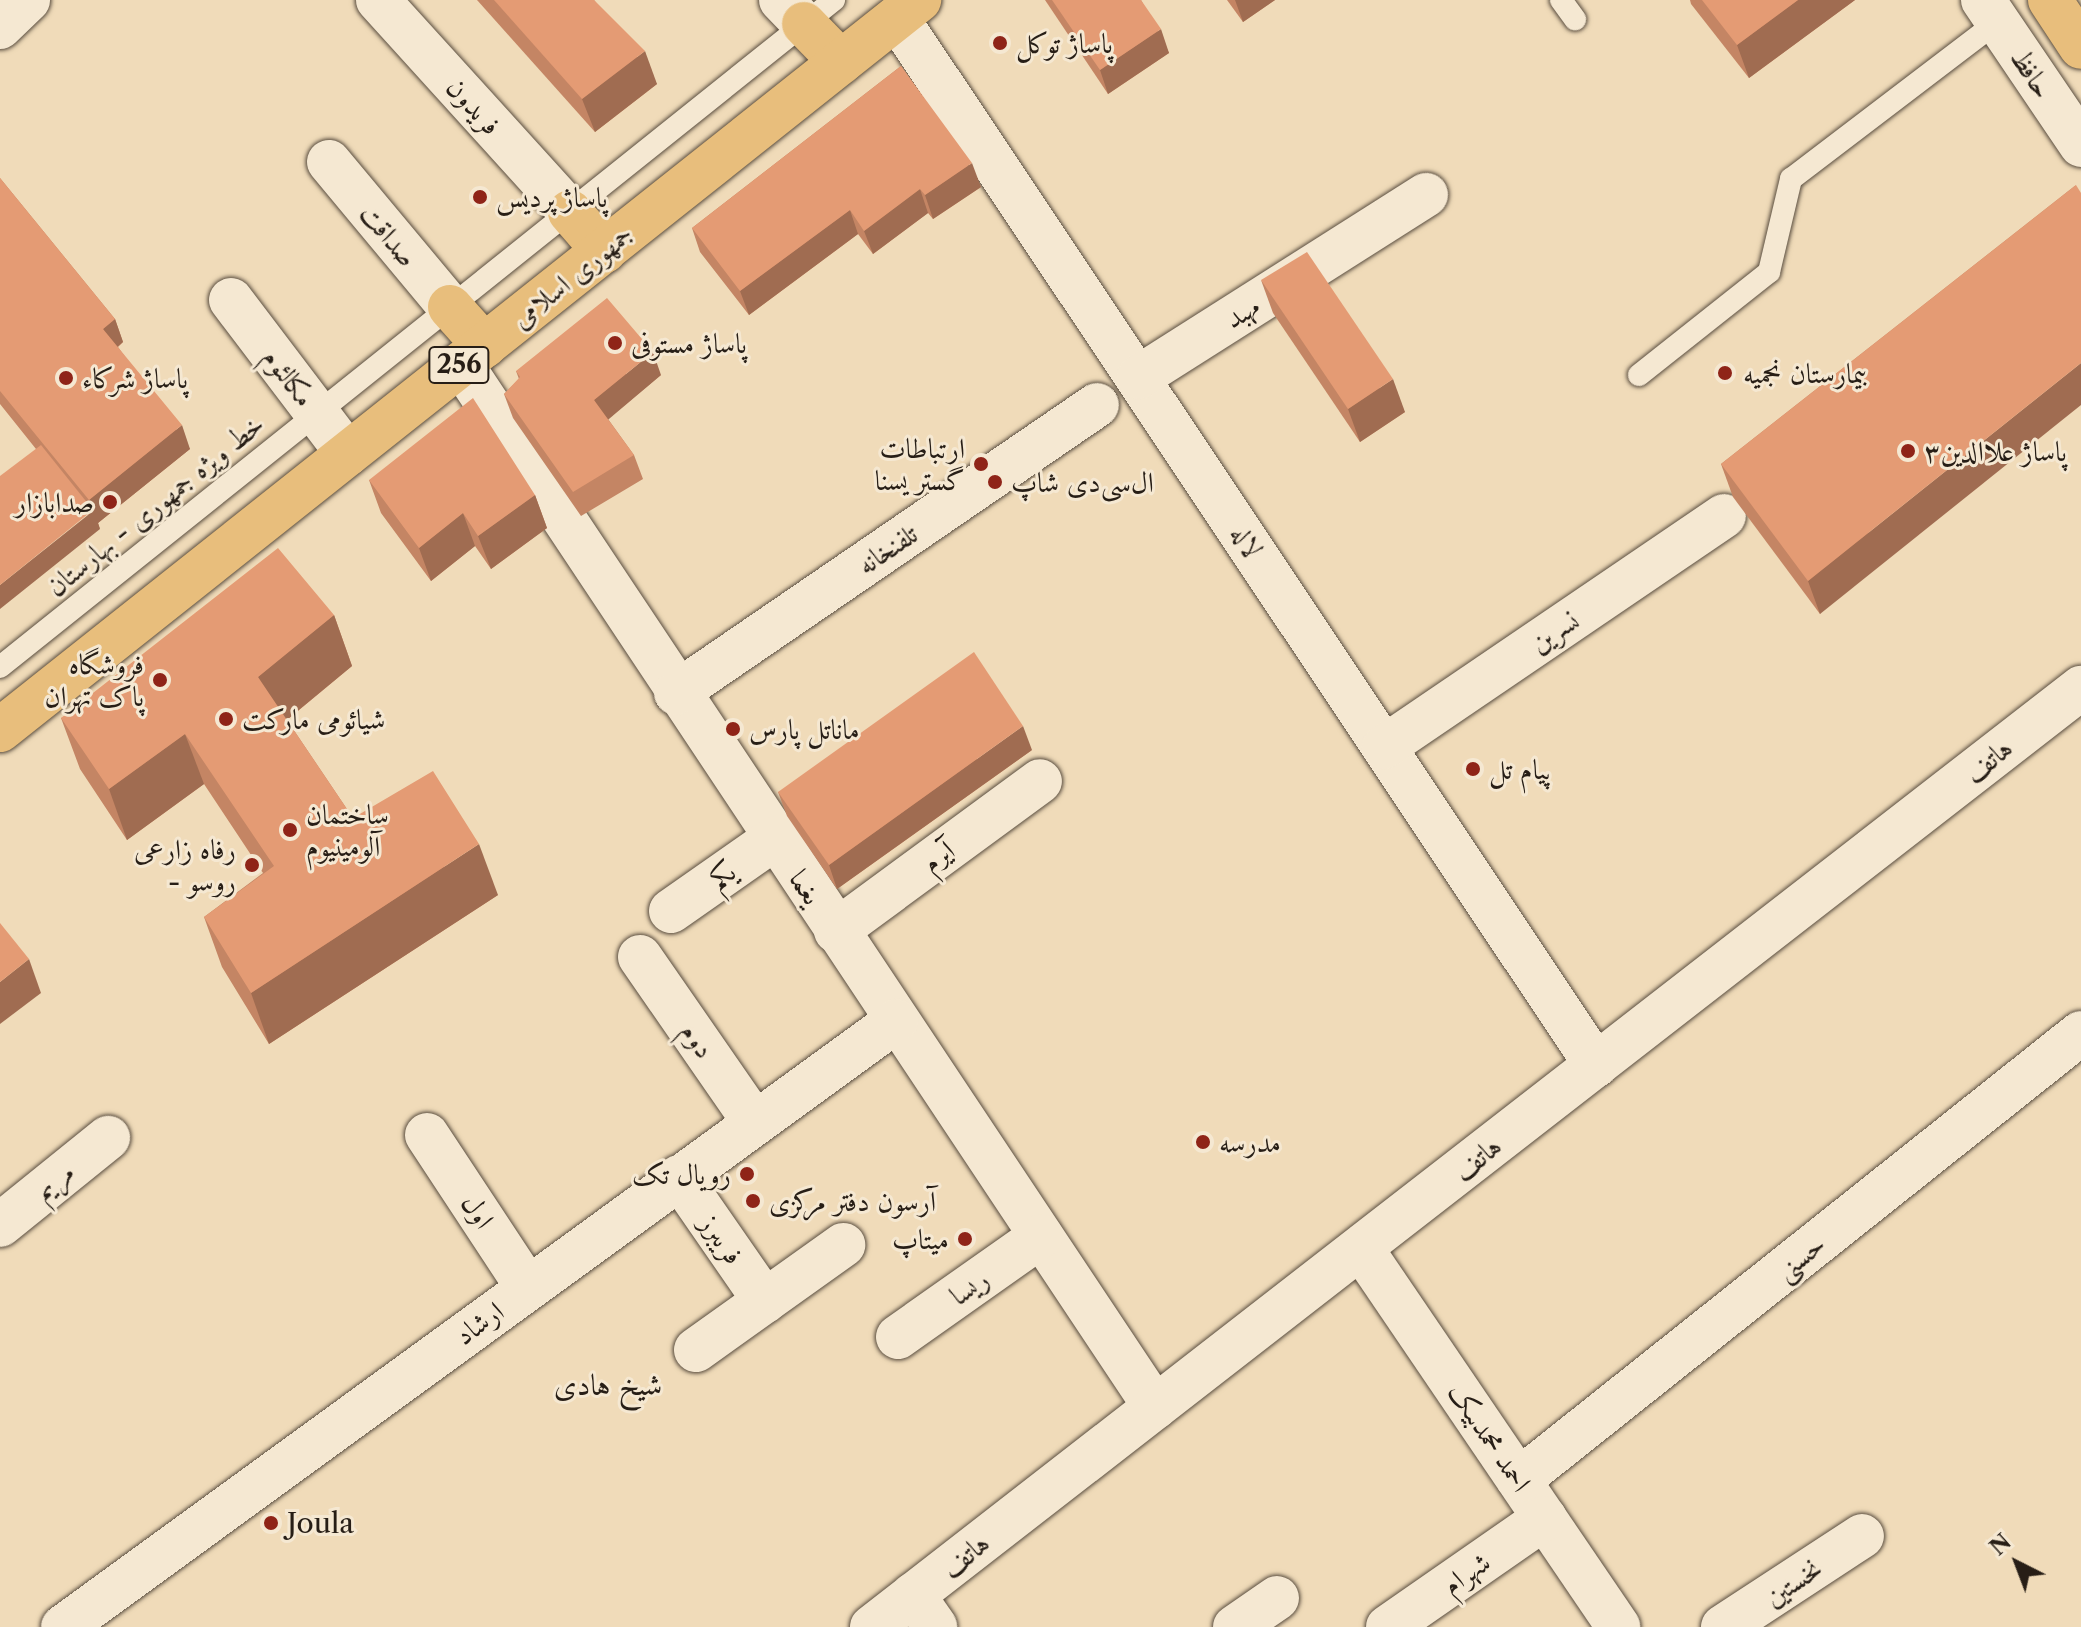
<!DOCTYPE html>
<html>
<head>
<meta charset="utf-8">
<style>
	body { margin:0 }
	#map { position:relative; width:2081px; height:1627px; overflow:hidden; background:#f0dbb9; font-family:"Libre Caslon Text",Amiri,serif }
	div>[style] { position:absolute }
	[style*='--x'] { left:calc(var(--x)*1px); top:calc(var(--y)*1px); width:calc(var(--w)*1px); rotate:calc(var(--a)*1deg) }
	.roads { filter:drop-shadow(0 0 2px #594d3f) drop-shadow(0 0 2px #594d3f) }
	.service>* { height:22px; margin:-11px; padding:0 11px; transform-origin:11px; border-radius:11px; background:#f5e8d2 }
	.minor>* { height:44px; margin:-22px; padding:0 22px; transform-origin:22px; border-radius:22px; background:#f5e8d2 }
	.secondary>* { height:44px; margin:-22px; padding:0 22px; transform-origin:22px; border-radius:22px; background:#f5e8d2 }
	.primary>* { height:44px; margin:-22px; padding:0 22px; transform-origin:22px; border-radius:22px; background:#e8be7c }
	.wall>* { inset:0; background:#c48564 }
	.shaded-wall>* { inset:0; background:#a06c51 }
	.building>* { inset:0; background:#e49b74 }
	.dots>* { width:22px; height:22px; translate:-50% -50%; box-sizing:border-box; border:4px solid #f5e8d2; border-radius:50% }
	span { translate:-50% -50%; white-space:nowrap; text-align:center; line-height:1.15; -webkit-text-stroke:6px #f5e8d2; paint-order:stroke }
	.shield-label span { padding:2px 6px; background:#f5e8d2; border:2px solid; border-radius:6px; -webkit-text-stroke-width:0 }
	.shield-label { font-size:26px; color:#271e16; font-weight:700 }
	.poi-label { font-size:28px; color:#271e16 }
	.left { translate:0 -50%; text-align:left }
	.right { translate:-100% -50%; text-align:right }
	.street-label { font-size:28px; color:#271e16 }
	.neighbourhood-label { font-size:30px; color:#271e16 }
	.north { position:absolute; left:1977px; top:1523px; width:80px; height:80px; -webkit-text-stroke:6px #f5e8d2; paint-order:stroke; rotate:318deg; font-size:22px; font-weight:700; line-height:32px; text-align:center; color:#271e16 }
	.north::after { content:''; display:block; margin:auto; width:28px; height:36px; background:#271e16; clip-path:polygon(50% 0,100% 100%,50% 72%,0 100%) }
</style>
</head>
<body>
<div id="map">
	<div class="roads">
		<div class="service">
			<i style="--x:1561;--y:0;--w:24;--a:54"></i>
			<i style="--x:1639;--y:375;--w:166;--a:-38.4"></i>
			<i style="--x:1769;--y:272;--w:96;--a:-76.7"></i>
			<i style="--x:1791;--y:179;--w:259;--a:-37.3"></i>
			<i style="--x:0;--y:667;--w:1068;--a:-38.65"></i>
		</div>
		<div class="minor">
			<i style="--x:378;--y:0;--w:286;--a:47.8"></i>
			<i style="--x:781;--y:0;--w:33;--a:46"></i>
			<i style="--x:897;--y:18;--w:1259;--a:56.27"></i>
			<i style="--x:0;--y:27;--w:39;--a:-44"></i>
			<i style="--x:329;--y:162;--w:189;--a:50.2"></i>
			<i style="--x:231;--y:300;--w:193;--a:52.8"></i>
			<i style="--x:461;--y:364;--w:1253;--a:56.36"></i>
			<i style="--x:1139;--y:377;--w:340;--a:-32.4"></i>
			<i style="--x:676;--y:693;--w:510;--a:-34.38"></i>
			<i style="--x:1384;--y:747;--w:411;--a:-34.2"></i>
			<i style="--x:671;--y:911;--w:126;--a:-35"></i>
			<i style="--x:836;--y:931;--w:253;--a:-36.3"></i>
			<i style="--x:640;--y:957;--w:202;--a:55.3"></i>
			<i style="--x:427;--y:1135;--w:183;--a:56.6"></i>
			<i style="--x:679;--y:1177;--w:151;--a:55.3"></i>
			<i style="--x:0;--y:1225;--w:139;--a:-38.9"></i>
			<i style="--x:1361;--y:1248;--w:458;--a:55.8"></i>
			<i style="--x:898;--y:1337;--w:175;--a:-35.2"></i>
			<i style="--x:696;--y:1350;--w:181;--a:-35.5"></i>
			<i style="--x:1519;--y:1480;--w:718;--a:-38.5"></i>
			<i style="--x:913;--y:1595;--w:39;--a:55"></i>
			<i style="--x:63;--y:1627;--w:1030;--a:-36.04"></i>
			<i style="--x:872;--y:1627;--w:1531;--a:-37.84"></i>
			<i style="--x:1235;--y:1627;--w:51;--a:-34.6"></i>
			<i style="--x:1388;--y:1627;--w:191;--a:-34.8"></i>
			<i style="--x:1723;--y:1627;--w:166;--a:-33.2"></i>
		</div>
		<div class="secondary">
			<i style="--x:1983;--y:0;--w:175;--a:55.9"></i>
		</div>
		<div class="primary">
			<i style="--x:2050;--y:0;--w:56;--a:56.6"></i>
			<i style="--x:804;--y:24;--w:53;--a:45.8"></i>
			<i style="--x:570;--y:212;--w:52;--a:48.9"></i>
			<i style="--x:450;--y:307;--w:52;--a:48.1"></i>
			<i style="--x:0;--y:730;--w:1174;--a:-38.46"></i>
		</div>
	</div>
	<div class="wall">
		<i style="clip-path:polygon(477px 0,594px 0,657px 84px,595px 132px)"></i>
		<i style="clip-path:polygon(1045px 0,1141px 0,1169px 53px,1108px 94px)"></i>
		<i style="clip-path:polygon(1227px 0,1275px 0,1243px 22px)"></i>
		<i style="clip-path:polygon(1690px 0,1855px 0,1749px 78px,1691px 4px)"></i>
		<i style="clip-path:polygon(901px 66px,981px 187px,933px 219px,928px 213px,873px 254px,858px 234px,749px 315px,700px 252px,692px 228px)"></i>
		<i style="clip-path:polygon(0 178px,115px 319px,123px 342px,118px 347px,190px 449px,98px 523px,100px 529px,0 404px)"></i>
		<i style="clip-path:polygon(2076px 185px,1820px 614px,1733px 497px,1721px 464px)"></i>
		<i style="clip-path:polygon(1261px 280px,1405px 412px,1360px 442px,1273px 313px)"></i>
		<i style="clip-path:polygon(516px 371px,661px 375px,608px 419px,634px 455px,643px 479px,581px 516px,513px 418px,504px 394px,519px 379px)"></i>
		<i style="clip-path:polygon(369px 480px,535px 495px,547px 528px,491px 569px,475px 546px,431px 581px,381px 513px)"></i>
		<i style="clip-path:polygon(334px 615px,352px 666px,287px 720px,353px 818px,498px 895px,269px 1044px,222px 967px,204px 917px,263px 873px,204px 784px,127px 840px,80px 769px,61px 718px)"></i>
		<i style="clip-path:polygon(1032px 750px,837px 889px,787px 816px,778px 792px)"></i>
	</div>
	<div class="shaded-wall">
		<i style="clip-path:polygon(1235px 0,1275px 0,1243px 22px)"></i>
		<i style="clip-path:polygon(1798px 0,1855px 0,1749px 78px,1737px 45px)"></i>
		<i style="clip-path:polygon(1161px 29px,1169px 53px,1108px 94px,1100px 70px)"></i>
		<i style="clip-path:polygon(645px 51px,657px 84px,595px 132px,582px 99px)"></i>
		<i style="clip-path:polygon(972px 163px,981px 187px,933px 219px,925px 195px)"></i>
		<i style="clip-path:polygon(920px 189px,928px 213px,873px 254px,864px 231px)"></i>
		<i style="clip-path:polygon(850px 210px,858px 234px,749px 315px,740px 291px)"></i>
		<i style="clip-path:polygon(115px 319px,123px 342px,111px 352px,103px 329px)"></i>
		<i style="clip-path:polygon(653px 352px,661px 375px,603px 424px,594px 400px)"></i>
		<i style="clip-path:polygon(2081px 363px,2081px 405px,1820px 614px,1808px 581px)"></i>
		<i style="clip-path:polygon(1393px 379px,1405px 412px,1360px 442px,1348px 409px)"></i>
		<i style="clip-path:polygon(182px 425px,190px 449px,98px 523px,100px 529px,0 609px,0 585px,93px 511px,89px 500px)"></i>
		<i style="clip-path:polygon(535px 495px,547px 528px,491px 569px,478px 536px)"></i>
		<i style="clip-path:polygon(463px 513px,475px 546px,431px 581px,419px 548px)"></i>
		<i style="clip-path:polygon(334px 615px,352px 666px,277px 728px,258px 677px)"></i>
		<i style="clip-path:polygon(1023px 726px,1032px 750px,837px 889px,829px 865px)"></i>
		<i style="clip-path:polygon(185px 734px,204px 784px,127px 840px,109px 789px)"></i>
		<i style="clip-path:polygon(479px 844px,498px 895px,269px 1044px,251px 993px)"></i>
		<i style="clip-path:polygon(29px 959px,41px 993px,0 1024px,0 982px)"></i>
	</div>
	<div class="building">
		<i style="clip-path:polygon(494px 0,594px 0,645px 51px,582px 99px)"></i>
		<i style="clip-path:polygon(1052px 0,1141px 0,1161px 29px,1100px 70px)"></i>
		<i style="clip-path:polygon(1702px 0,1798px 0,1737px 45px)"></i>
		<i style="clip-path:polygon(901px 66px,972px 163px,925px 195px,920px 189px,864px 231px,850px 210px,740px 291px,692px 228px)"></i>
		<i style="clip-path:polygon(0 178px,115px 319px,103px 329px,182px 425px,89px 500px,0 391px)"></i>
		<i style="clip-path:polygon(2076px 185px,2081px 193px,2081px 363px,1808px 581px,1721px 464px)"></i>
		<i style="clip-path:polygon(1307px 252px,1393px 379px,1348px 409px,1261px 280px)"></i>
		<i style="clip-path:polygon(607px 298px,653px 352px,594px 400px,634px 455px,573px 492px,504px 394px,520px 377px,516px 371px)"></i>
		<i style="clip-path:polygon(473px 398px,535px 495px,478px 536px,463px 513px,419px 548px,369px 480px)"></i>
		<i style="clip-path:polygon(41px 445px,93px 510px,0 585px,0 476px)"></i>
		<i style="clip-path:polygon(278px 548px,334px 615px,258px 677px,353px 818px,433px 771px,479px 844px,251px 993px,204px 917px,274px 866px,185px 734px,109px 789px,61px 718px)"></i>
		<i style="clip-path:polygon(974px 652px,1023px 726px,829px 865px,778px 792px)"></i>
		<i style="clip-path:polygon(0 923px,29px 959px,0 982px)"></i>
	</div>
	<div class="dots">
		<i style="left:1000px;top:43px;background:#8f2418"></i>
		<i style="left:480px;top:197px;background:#8f2418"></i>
		<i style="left:615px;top:343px;background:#8f2418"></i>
		<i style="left:1725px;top:373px;background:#8f2418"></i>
		<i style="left:66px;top:378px;background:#8f2418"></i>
		<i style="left:1908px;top:451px;background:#8f2418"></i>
		<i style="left:981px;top:464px;background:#8f2418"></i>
		<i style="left:995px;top:482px;background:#8f2418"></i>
		<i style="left:110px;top:502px;background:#8f2418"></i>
		<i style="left:160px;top:680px;background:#8f2418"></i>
		<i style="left:226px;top:719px;background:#8f2418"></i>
		<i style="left:733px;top:729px;background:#8f2418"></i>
		<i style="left:1473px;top:769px;background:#8f2418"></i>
		<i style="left:290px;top:830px;background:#8f2418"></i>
		<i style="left:252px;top:865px;background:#8f2418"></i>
		<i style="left:1203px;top:1142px;background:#8f2418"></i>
		<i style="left:747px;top:1174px;background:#8f2418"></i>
		<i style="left:753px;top:1201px;background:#8f2418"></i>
		<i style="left:965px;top:1239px;background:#8f2418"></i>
		<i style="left:271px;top:1523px;background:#8f2418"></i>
	</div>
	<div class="shield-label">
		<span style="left:459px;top:365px">256</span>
	</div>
	<div class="poi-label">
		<span class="left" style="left:1016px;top:43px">پاساژ توکل</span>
		<span class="left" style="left:496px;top:197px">پاساژ پردیس</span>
		<span class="left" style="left:631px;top:343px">پاساژ مستوفی</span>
		<span class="left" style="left:1743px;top:373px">بیمارستان نجمیه</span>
		<span class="left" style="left:82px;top:378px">پاساژ شرکاء</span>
		<span class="right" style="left:965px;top:464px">ارتباطات<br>گستر یسنا</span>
		<span class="left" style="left:1924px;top:451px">پاساژ علاالدین۳</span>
		<span class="left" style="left:1011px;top:482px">ال‌سی‌دی شاپ</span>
		<span class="right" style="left:94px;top:502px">صدابازار</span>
		<span class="right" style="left:144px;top:680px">فروشگاه<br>پاک تهران</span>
		<span class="left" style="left:242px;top:719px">شیائومی مارکت</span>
		<span class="left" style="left:749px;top:729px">ماناتل پارس</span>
		<span class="left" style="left:1489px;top:769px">پیام تل</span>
		<span class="left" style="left:306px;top:830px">ساختمان<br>آلومینیوم</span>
		<span class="right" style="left:236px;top:865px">رفاه زارعی<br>- روسو</span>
		<span class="left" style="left:1219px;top:1142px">مدرسه</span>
		<span class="right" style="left:731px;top:1174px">رویال تک</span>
		<span class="left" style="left:769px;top:1201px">آرسون دفتر مرکزی</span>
		<span class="right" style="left:949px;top:1239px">میتاپ</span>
		<span class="left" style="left:287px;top:1523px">Joula</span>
	</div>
	<div class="street-label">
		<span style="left:2032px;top:73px;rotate:56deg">حافظ</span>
		<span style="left:474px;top:106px;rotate:48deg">فریدون</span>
		<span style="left:389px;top:235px;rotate:50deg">صداقت</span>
		<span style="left:572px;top:276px;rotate:-39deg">جمهوری اسلامی</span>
		<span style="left:1242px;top:312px;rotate:-32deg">مهبد</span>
		<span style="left:289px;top:377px;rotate:53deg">مکالئوم</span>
		<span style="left:155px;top:505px;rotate:-39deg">خط ویژه جمهوری - بهارستان</span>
		<span style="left:1247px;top:541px;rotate:56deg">لاله</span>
		<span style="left:887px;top:549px;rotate:-34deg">تلفنخانه</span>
		<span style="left:1554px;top:631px;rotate:-34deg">نسرین</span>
		<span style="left:1988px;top:760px;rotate:-38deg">هاتف</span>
		<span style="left:938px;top:856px;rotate:-36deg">آیرم</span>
		<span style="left:722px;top:875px;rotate:-35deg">یکم</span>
		<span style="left:806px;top:887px;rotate:56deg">یغما</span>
		<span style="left:698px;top:1040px;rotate:55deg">دوم</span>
		<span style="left:1477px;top:1158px;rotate:-38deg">هاتف</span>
		<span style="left:54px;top:1181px;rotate:-39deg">مریم</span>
		<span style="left:478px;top:1211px;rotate:56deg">اول</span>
		<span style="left:722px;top:1239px;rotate:55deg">فریبرز</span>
		<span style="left:1800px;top:1257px;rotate:-39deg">حسنی</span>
		<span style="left:969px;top:1287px;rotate:-35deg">ریسا</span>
		<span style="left:479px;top:1323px;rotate:-36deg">ارشاد</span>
		<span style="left:1490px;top:1437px;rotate:56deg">احمد محمدبیک</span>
		<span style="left:965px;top:1555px;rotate:-38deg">هاتف</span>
		<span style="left:1466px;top:1573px;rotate:-35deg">شهرام</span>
		<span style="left:1793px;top:1582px;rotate:-33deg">نخستین</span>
	</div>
	<div class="neighbourhood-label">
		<span style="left:608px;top:1385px">شیخ هادی</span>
	</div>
	<div class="north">N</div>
</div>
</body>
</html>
